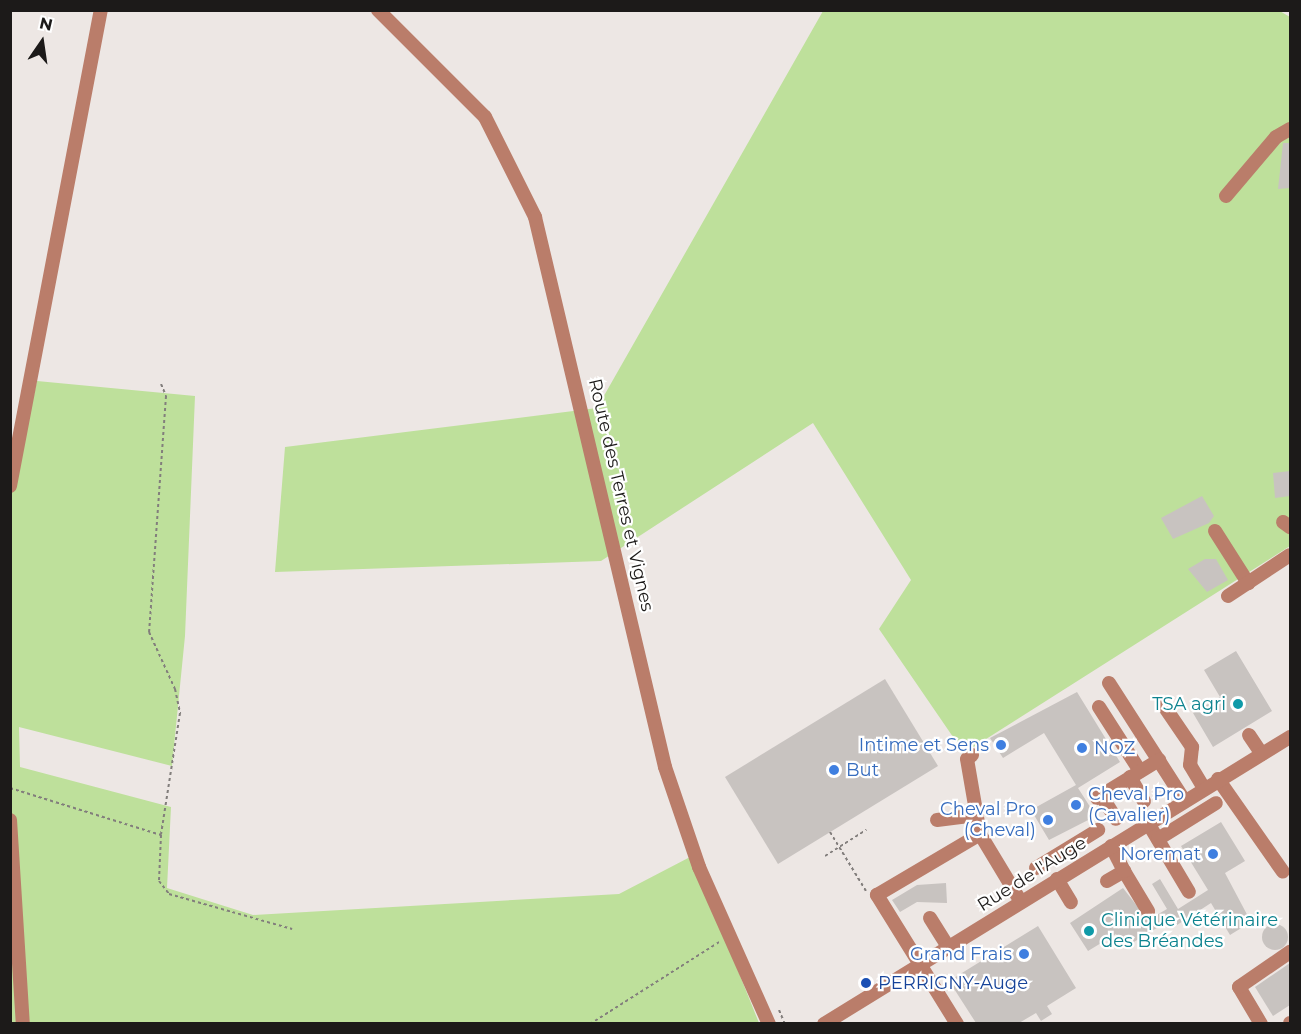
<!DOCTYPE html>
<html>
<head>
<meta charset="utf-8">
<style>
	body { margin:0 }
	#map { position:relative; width:1301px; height:1034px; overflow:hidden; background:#ede7e4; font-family:Montserrat,sans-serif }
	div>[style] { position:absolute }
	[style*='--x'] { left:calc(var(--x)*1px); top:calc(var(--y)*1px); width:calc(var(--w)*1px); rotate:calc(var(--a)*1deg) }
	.green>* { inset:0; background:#bee09b }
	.building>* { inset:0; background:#c8c3c0 }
	.round { border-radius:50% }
	.path>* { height:2px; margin-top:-1px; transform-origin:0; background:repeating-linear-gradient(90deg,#827e7c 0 3px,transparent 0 6px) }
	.minor>* { height:14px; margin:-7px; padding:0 7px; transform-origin:7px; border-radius:7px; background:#ba7d6a }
	.dots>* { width:16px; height:16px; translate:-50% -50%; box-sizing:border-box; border:3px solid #fff; border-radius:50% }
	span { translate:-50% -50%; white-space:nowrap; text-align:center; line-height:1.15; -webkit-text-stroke:4.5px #fff; paint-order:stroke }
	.street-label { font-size:18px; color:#1c1a19 }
	.culture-label { font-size:18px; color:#0d838f }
	.right { translate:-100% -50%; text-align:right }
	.left { translate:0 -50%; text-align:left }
	.shop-label { font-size:18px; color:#366cbe }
	.transit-label { font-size:18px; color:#164399 }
	.frame { position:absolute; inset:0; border:12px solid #1c1a19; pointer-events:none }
	.north { position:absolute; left:12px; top:12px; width:60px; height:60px; -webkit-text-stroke:4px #fff; paint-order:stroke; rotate:13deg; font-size:16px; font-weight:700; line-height:24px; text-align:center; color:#1c1a19 }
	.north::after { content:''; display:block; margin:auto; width:21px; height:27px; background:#1c1a19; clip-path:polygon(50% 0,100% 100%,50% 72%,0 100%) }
</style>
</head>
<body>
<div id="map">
	<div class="green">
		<i style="clip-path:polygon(1278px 10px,1290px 17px,1290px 546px,964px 753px,879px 629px,911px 580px,813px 423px,601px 561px,275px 572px,285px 447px,597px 408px,823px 11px)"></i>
		<i style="clip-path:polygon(37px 381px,195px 396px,185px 636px,172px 766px,19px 727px,20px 767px,171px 807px,167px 888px,253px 915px,619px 894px,692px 856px,759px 1023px,11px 1023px,10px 501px)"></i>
	</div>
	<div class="building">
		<i style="clip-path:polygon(1283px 143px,1290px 143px,1290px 188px,1278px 189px)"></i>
		<i style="clip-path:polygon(1290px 471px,1290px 496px,1275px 498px,1273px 473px)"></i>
		<i style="clip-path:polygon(1202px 496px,1214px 516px,1209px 523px,1173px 539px,1161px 518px)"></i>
		<i style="clip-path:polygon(1205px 559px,1216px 559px,1228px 580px,1207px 592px,1188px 569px)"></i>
		<i style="clip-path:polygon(1236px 651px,1272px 711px,1213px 747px,1193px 713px,1220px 697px,1204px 670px)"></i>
		<i style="clip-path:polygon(885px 679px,938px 766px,778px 864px,725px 777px)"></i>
		<i style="clip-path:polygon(1077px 692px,1120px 762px,1078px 788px,1096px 816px,1049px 840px,1031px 810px,1076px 785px,1044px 733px,1003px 758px,990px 738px)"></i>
		<i style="clip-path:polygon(1221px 822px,1245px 861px,1225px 873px,1251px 922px,1230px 935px,1211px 903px,1177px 925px,1173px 918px,1124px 948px,1116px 934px,1088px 951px,1070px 923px,1123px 888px,1148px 920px,1167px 909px,1152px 884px,1160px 879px,1178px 909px,1208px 890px,1181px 846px)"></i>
		<i style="clip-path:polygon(946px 883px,947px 903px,917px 902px,900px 912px,892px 900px,917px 885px)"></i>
		<i class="round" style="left:1262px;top:924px;width:26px;height:26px"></i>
		<i style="clip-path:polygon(1038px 926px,1076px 988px,1047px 1006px,1052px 1014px,1041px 1021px,1036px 1013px,1019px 1023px,976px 1023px,949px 981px)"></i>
		<i style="clip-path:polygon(1290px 963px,1290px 1005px,1273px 1016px,1255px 987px)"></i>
	</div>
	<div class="path">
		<i style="--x:161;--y:384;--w:13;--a:67"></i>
		<i style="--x:166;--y:396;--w:237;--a:94.1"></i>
		<i style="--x:149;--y:632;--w:63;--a:65.5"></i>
		<i style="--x:175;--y:689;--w:25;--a:78"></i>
		<i style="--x:180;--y:713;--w:123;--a:98.9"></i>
		<i style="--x:10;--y:788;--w:158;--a:17.3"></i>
		<i style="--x:161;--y:835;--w:46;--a:92.5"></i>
		<i style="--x:159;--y:881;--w:16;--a:52"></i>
		<i style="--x:169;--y:894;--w:128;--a:15.9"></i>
		<i style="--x:830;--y:832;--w:69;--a:58.6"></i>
		<i style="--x:825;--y:856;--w:49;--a:-32.4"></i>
		<i style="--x:779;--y:1010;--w:15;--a:67"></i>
		<i style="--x:590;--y:1024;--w:153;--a:-32.4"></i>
	</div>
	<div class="minor">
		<i style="--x:378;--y:10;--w:151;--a:45"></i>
		<i style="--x:485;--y:117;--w:112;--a:63.4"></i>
		<i style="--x:535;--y:217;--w:565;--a:76.7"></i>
		<i style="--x:665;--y:767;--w:106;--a:71.2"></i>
		<i style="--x:699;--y:867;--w:172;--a:66"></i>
		<i style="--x:1226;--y:196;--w:77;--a:-49.7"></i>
		<i style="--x:1276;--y:137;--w:16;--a:-30"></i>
		<i style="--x:10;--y:486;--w:485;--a:-79.2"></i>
		<i style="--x:1283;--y:522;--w:9;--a:36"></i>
		<i style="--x:1215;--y:531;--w:62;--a:57.6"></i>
		<i style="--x:1228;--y:596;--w:74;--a:-33.5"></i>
		<i style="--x:1109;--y:683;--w:139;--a:57.3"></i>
		<i style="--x:1164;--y:706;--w:50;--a:55.7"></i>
		<i style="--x:1192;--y:747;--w:18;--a:96"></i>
		<i style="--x:1190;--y:765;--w:27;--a:59"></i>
		<i style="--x:1099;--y:707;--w:76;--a:57.4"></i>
		<i style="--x:1249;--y:735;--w:23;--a:56"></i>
		<i style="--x:972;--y:755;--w:6;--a:141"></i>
		<i style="--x:967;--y:759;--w:76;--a:80.2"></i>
		<i style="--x:980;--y:834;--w:79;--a:58.9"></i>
		<i style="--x:1130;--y:777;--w:28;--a:60"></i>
		<i style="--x:1218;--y:779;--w:113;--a:55"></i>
		<i style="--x:1101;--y:795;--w:28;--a:58"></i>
		<i style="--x:1097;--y:798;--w:73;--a:-31.5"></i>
		<i style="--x:10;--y:820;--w:204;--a:86.4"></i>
		<i style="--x:937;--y:820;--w:38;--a:-7"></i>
		<i style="--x:1148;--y:823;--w:80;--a:59.3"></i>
		<i style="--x:1158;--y:839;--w:68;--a:-31.8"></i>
		<i style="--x:1036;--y:868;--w:73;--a:-31.5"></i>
		<i style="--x:1124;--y:871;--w:47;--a:59"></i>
		<i style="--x:1057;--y:879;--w:27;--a:59"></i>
		<i style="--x:1107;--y:881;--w:20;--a:-30"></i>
		<i style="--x:1124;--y:871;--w:28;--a:-117"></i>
		<i style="--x:930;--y:918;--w:34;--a:58"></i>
		<i style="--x:824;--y:1024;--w:547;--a:-31.63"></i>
		<i style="--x:957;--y:1024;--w:152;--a:-121.8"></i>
		<i style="--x:877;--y:895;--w:120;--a:-30.6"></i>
		<i style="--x:1261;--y:1024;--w:43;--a:-120.7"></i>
		<i style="--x:1239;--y:987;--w:62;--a:-34.5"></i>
		<i style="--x:1290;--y:1024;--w:1;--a:-90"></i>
	</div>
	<div class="dots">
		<i style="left:1238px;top:704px;background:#0f9aa8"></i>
		<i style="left:1001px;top:745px;background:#3f7fe0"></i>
		<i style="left:1082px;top:748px;background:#3f7fe0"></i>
		<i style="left:834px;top:770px;background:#3f7fe0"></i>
		<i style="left:1076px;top:805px;background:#3f7fe0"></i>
		<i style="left:1048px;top:820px;background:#3f7fe0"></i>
		<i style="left:1213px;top:854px;background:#3f7fe0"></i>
		<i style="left:1089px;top:931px;background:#0f9aa8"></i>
		<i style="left:1024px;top:954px;background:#3f7fe0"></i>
		<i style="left:866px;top:983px;background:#1a4fb4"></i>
	</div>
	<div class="street-label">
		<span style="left:621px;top:495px;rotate:77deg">Route des Terres et Vignes</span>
		<span style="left:1032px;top:874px;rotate:-32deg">Rue de l'Auge</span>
	</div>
	<div class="culture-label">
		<span class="right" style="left:1226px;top:704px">TSA agri</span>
		<span class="left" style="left:1101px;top:931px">Clinique Vétérinaire<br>des Bréandes</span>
	</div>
	<div class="shop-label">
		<span class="right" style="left:989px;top:745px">Intime et Sens</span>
		<span class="left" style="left:1094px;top:748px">NOZ</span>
		<span class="left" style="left:846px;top:770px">But</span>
		<span class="left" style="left:1088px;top:805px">Cheval Pro<br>(Cavalier)</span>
		<span class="right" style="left:1036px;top:820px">Cheval Pro<br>(Cheval)</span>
		<span class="right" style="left:1201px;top:854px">Noremat</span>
		<span class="right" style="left:1012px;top:954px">Grand Frais</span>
	</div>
	<div class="transit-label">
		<span class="left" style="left:878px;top:983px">PERRIGNY-Auge</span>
	</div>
	<div class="frame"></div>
	<div class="north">N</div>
</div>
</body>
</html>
